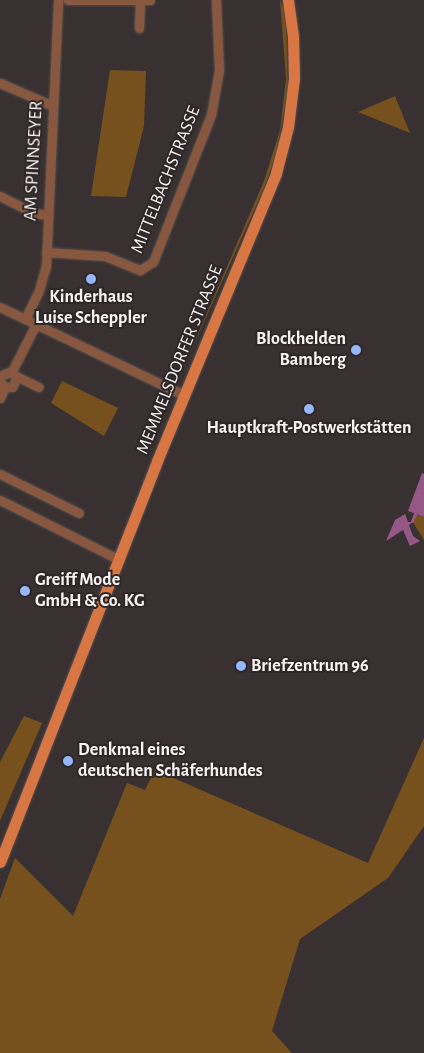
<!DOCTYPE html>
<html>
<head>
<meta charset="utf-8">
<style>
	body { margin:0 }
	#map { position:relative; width:424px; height:1053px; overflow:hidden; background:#393131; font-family:"Alegreya Sans",sans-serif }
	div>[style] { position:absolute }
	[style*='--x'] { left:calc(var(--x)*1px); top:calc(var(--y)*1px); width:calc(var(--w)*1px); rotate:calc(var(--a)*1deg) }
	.green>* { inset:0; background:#77511d }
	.water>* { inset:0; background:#945786 }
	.stream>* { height:2.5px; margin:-1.25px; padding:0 1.25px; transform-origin:1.25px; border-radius:1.25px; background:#945786 }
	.roads { filter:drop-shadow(0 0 1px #585050) drop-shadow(0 0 1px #585050) }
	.minor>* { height:9px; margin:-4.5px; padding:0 4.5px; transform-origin:4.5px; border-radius:4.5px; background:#875740 }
	.major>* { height:11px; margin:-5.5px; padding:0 5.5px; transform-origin:5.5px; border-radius:5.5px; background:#d87644 }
	.dots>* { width:14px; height:14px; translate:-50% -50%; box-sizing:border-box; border:2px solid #2e2727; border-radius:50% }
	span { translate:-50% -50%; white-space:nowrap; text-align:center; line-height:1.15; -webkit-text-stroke:4px #2e2727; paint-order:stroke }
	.street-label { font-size:18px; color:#f8f3f2 }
	.poi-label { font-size:18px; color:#f8f3f2; font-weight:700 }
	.right { translate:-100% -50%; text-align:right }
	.left { translate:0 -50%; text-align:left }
</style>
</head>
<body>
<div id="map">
	<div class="green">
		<i style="clip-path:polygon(280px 0,286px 14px,288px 90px,276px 154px,265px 186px,181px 373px,264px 181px,280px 130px,286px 79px)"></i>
		<i style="clip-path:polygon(110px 70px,146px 71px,144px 126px,126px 197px,91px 196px)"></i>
		<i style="clip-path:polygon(395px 96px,410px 133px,358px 112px)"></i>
		<i style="clip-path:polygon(62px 381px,118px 408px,104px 436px,51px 403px)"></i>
		<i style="clip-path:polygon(415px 514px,424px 517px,424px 540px,412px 521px)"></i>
		<i style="clip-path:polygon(24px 716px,42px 723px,0 821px,0 762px)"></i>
		<i style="clip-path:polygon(424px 738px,424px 826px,388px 878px,300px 939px,272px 1031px,292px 1053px,0 1053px,0 899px,15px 858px,73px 916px,127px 783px,145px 790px,155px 770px,368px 863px)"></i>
	</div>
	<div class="water">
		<i style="clip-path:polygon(422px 473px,424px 474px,424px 517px,408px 511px)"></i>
		<i style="clip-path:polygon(405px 514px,408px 522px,413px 522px,409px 525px,413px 536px,420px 541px,410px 546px,403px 530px,386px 541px,395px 520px)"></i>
	</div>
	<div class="stream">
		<i style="--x:412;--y:521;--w:8;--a:-67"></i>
	</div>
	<div class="roads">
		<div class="minor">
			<i style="--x:68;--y:0;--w:82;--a:0"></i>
			<i style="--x:139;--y:28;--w:28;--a:-88"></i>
			<i style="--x:0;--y:83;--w:58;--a:23.5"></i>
			<i style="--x:0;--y:196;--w:38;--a:27"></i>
			<i style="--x:34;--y:213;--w:14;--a:8"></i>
			<i style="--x:46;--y:252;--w:59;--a:3.9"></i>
			<i style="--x:105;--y:256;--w:38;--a:22"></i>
			<i style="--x:140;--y:270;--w:15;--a:-32"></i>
			<i style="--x:153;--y:262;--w:158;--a:-68.5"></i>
			<i style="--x:211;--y:115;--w:46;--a:-79.9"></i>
			<i style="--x:219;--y:70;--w:70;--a:-92.5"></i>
			<i style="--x:0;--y:307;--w:204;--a:25.6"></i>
			<i style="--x:25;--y:319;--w:32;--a:-64"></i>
			<i style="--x:39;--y:290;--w:25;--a:-74"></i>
			<i style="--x:46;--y:266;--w:266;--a:-87.4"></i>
			<i style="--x:12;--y:371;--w:53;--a:-62.9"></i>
			<i style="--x:0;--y:376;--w:13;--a:-23"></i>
			<i style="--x:16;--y:376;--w:25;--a:26"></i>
			<i style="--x:0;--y:382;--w:7;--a:45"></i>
			<i style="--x:5;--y:387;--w:7;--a:0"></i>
			<i style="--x:12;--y:387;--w:9;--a:-63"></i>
			<i style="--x:16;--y:379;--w:9;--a:-117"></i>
			<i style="--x:0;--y:398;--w:12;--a:-66"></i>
			<i style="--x:0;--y:474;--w:88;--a:26.3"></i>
			<i style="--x:0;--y:500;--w:134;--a:26.6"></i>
		</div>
		<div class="major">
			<i style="--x:0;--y:862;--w:431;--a:-68.6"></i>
			<i style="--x:157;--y:461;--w:312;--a:-67.5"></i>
			<i style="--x:276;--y:173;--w:48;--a:-75.4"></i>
			<i style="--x:288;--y:127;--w:49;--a:-83"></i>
			<i style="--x:294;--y:78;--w:42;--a:-91.4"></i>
			<i style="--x:293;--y:36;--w:36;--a:-98"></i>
		</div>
	</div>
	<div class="dots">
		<i style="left:91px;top:279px;background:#96b6fd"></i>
		<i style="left:356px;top:350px;background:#96b6fd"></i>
		<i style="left:309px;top:409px;background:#96b6fd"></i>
		<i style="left:25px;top:591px;background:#96b6fd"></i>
		<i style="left:241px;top:666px;background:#96b6fd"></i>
		<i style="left:68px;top:761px;background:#96b6fd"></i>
	</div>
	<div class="street-label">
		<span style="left:34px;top:161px;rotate:-87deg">AM SPINNSEYER</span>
		<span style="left:166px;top:180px;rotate:-68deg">MITTELBACHSTRASSE</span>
		<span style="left:180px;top:360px;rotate:-68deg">MEMMELSDORFER STRASSE</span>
	</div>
	<div class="poi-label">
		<span style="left:91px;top:308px">Kinderhaus<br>Luise Scheppler</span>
		<span class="right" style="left:346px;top:350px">Blockhelden<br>Bamberg</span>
		<span style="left:309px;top:428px">Hauptkraft-Postwerkstätten</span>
		<span class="left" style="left:35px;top:591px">Greiff Mode<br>GmbH &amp; Co. KG</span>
		<span class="left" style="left:251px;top:666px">Briefzentrum 96</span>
		<span class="left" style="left:78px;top:761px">Denkmal eines<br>deutschen Schäferhundes</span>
	</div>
</div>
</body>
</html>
